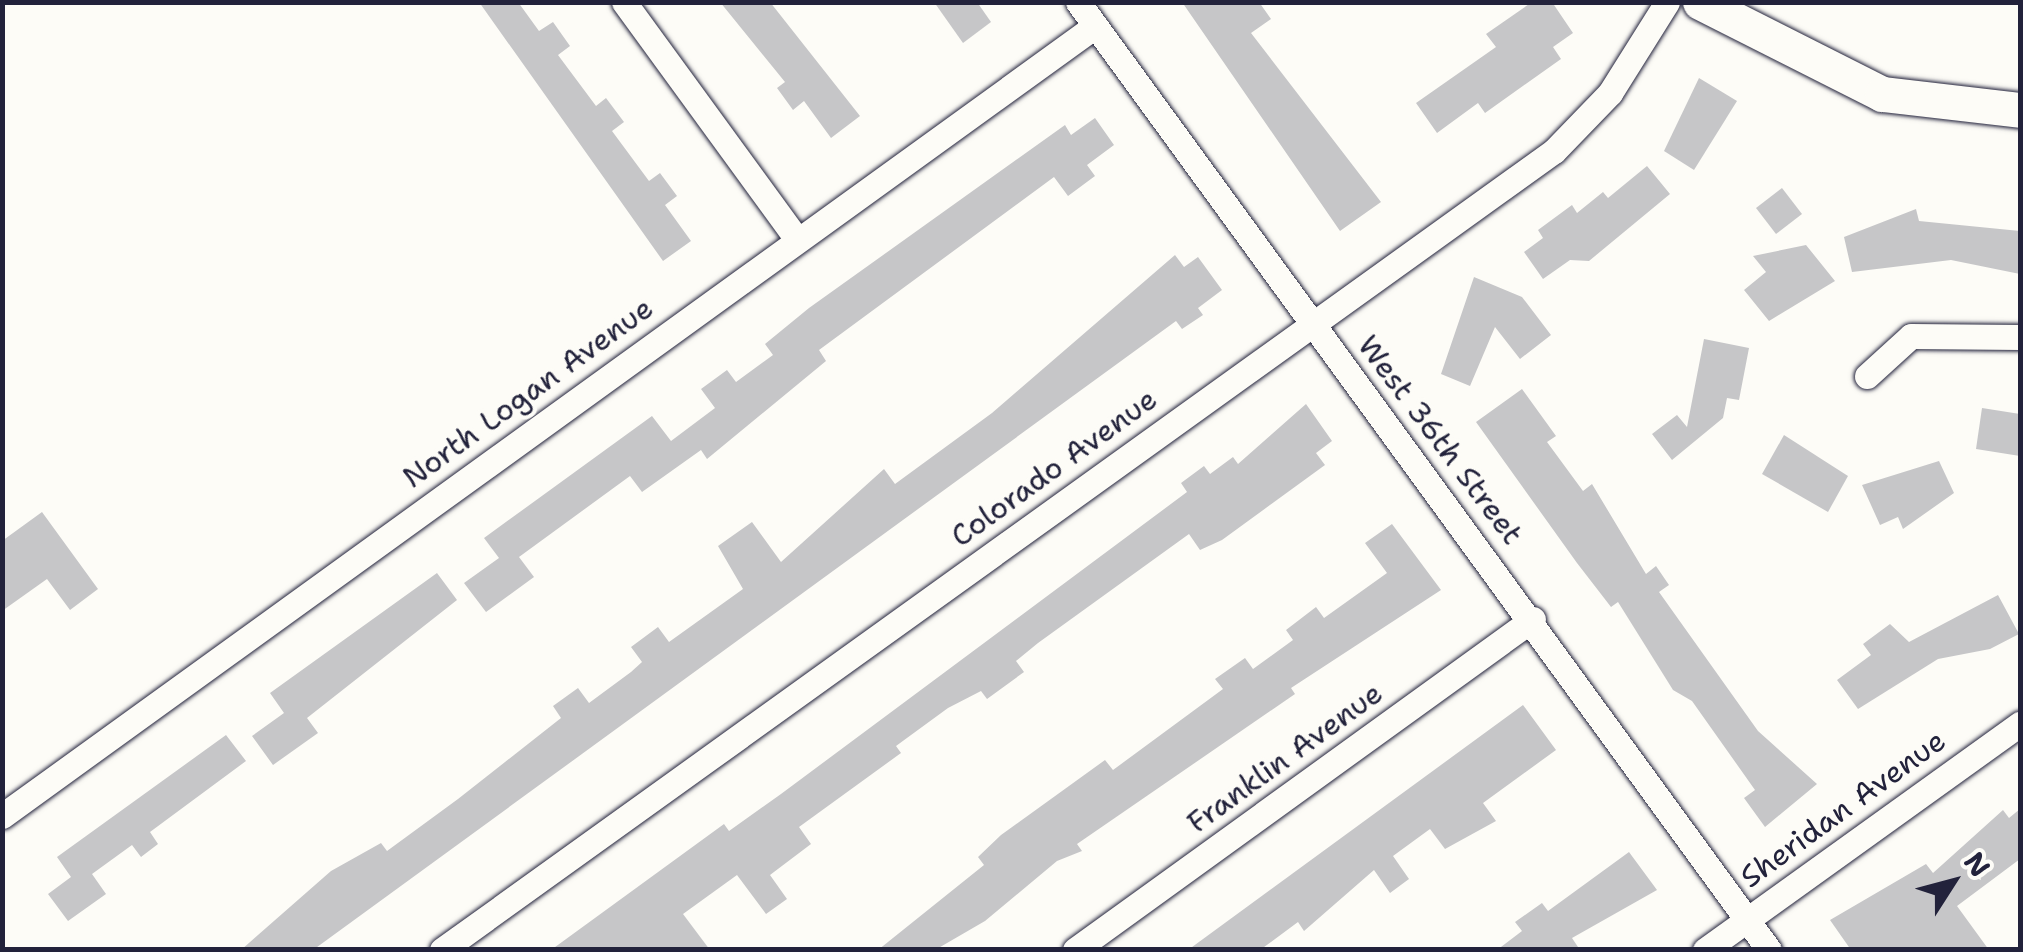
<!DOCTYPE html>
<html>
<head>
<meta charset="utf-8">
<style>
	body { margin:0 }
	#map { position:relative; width:2023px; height:952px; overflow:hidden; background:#fdfcf7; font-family:"Shantell Sans",sans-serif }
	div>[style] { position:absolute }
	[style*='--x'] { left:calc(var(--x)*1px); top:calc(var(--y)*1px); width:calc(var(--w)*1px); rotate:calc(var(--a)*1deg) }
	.building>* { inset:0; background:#c6c6c8 }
	.roads { filter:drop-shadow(0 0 2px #22223b) drop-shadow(0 0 2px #22223b) }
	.street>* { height:25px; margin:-12.5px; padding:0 12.5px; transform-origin:12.5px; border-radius:12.5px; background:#fdfcf7 }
	.secondary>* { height:35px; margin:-17.5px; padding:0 17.5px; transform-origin:17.5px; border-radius:17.5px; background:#fdfcf7 }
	span { translate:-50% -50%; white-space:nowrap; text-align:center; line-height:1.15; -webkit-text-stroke:8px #fdfcf7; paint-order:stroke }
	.street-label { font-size:30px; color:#22223b }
	.frame { position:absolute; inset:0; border:5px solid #22223b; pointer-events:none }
	.north { position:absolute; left:1903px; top:832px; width:100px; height:100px; -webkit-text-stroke:8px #fdfcf7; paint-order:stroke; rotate:54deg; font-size:28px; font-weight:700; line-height:40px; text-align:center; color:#22223b }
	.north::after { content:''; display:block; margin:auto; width:35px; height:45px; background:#22223b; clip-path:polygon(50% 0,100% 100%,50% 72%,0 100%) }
</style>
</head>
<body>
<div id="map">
	<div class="building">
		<i style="clip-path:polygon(479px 2px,518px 2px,539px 31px,553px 22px,570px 46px,558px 55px,596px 106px,606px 98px,624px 122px,612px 131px,649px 181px,660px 173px,677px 196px,665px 205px,691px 241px,663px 261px)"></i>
		<i style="clip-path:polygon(720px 2px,770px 2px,860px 116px,831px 138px,804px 101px,793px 110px,777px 88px,785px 82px)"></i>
		<i style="clip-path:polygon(934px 2px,977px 2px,991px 22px,963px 43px)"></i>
		<i style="clip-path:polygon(1182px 2px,1259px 2px,1271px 19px,1251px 33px,1381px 202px,1340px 231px)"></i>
		<i style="clip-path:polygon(1532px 2px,1552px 2px,1573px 33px,1553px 47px,1561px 59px,1485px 113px,1478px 103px,1437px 133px,1416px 103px,1496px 47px,1486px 34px)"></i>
		<i style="clip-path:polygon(1699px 78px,1737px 101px,1694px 170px,1664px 151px)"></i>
		<i style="clip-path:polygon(1095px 118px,1114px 145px,1087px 165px,1095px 176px,1068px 196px,1054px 177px,819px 350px,826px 361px,707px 459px,701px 450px,642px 492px,630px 476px,519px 557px,534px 577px,486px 612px,464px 583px,499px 558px,484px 538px,652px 416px,671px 441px,715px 408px,701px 389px,727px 370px,736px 382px,773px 355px,765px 344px,809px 308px,1065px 125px,1071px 135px)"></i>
		<i style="clip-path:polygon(1647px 166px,1670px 194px,1589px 261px,1570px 260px,1543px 279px,1524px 252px,1543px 238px,1538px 230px,1572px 205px,1577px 213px,1603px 192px,1608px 198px)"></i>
		<i style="clip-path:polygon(1782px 188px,1802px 214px,1776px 234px,1756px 208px)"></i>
		<i style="clip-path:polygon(1916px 209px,1919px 221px,2020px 231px,2020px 274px,1951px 260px,1852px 272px,1844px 237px)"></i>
		<i style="clip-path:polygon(1806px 245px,1835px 281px,1769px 321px,1744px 290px,1766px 272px,1753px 256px)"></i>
		<i style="clip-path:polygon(1175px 255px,1184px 267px,1198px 257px,1222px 290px,1198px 308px,1203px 315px,1182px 329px,1176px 321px,313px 950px,241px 950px,331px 871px,381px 843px,387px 851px,458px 799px,561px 718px,553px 706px,578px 688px,589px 703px,631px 672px,642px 662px,631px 647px,658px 627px,669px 642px,743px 589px,718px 546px,752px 522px,781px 562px,884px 469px,895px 484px,992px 413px)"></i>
		<i style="clip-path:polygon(1474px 277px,1522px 297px,1551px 335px,1520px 359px,1495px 327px,1470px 386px,1441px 374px)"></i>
		<i style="clip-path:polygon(1704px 339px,1749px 348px,1739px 400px,1727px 398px,1723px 418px,1672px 460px,1652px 434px,1677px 415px,1687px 427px)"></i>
		<i style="clip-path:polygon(1522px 389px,1556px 436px,1547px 442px,1583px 491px,1592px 484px,1646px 574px,1656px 566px,1669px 585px,1659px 592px,1758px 731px,1817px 784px,1765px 827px,1744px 798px,1755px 790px,1692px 701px,1673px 690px,1618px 602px,1611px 607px,1577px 563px,1476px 422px)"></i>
		<i style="clip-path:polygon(1306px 404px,1332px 441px,1316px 453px,1325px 465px,1222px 540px,1200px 550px,1189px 534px,1038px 643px,1016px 661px,1024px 672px,987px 699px,981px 691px,948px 708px,896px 746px,901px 753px,799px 827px,811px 844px,770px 875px,787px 899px,766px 914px,737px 875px,683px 914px,710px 950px,551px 950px,724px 824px,729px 831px,781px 794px,1187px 492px,1181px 483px,1204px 466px,1210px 474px,1233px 457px,1238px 464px)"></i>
		<i style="clip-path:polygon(1982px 408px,2020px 414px,2020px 456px,1976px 449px)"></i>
		<i style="clip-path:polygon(1784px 435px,1848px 476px,1828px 512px,1762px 474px)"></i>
		<i style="clip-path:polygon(1939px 461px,1954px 493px,1903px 529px,1898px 517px,1880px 525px,1862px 485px)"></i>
		<i style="clip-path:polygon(42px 512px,98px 589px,70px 610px,47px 579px,2px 611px,2px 541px)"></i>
		<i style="clip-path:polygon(1392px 524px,1441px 590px,1291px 688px,1295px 694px,1077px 844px,1082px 851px,1057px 861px,985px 921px,935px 950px,878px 950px,984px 865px,978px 857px,1001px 835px,1105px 760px,1113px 770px,1223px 689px,1215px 679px,1245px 658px,1253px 669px,1293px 640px,1286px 630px,1316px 607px,1324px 618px,1387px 573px,1365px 543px)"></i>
		<i style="clip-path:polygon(437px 573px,457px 600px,307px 718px,318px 733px,273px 765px,252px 736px,284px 713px,270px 693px)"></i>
		<i style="clip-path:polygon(1998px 595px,2019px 634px,1990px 649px,1938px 659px,1858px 709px,1837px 680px,1871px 655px,1863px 644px,1890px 624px,1909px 642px)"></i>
		<i style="clip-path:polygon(1523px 705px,1556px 750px,1483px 803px,1496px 821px,1445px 849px,1430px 829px,1393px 856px,1409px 879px,1390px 893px,1374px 870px,1304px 931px,1298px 922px,1260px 950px,1188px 950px)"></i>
		<i style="clip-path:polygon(226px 735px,246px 761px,150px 832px,158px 844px,141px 857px,132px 845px,92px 874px,106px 894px,68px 921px,48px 894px,71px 877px,57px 857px)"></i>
		<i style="clip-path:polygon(2020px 809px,2020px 859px,1957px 906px,1989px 950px,1851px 950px,1830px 920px,1926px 864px,1933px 873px,2003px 810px,2009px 818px)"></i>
		<i style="clip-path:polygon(1629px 852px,1657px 890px,1572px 938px,1580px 950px,1497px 950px,1522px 931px,1515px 922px,1542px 903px,1548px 911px)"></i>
	</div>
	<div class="roads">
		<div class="street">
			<i style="--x:624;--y:2;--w:292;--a:53.9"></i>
			<i style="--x:1078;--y:2;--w:1173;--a:53.91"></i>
			<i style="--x:1867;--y:376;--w:59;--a:-42.3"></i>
			<i style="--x:1911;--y:336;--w:109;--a:0.5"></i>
			<i style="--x:2;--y:816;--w:1349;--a:-35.86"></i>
			<i style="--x:442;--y:950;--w:1369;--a:-35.7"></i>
			<i style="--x:1554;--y:151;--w:81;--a:-46"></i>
			<i style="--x:1610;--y:93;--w:107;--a:-57.9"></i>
			<i style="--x:1075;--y:950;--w:565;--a:-35.86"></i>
			<i style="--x:1705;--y:950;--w:388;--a:-35.7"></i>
		</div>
		<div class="secondary">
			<i style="--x:1700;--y:2;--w:204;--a:26.8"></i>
			<i style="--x:1882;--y:94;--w:139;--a:6.6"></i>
		</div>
	</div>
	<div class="street-label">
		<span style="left:528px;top:393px;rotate:-36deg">North Logan Avenue</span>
		<span style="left:1440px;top:440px;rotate:53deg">West 36th Street</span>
		<span style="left:1054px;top:468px;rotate:-36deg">Colorado Avenue</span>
		<span style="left:1285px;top:758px;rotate:-36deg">Franklin Avenue</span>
		<span style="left:1843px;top:809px;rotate:-36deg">Sheridan Avenue</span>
	</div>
	<div class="frame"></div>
	<div class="north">N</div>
</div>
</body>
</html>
